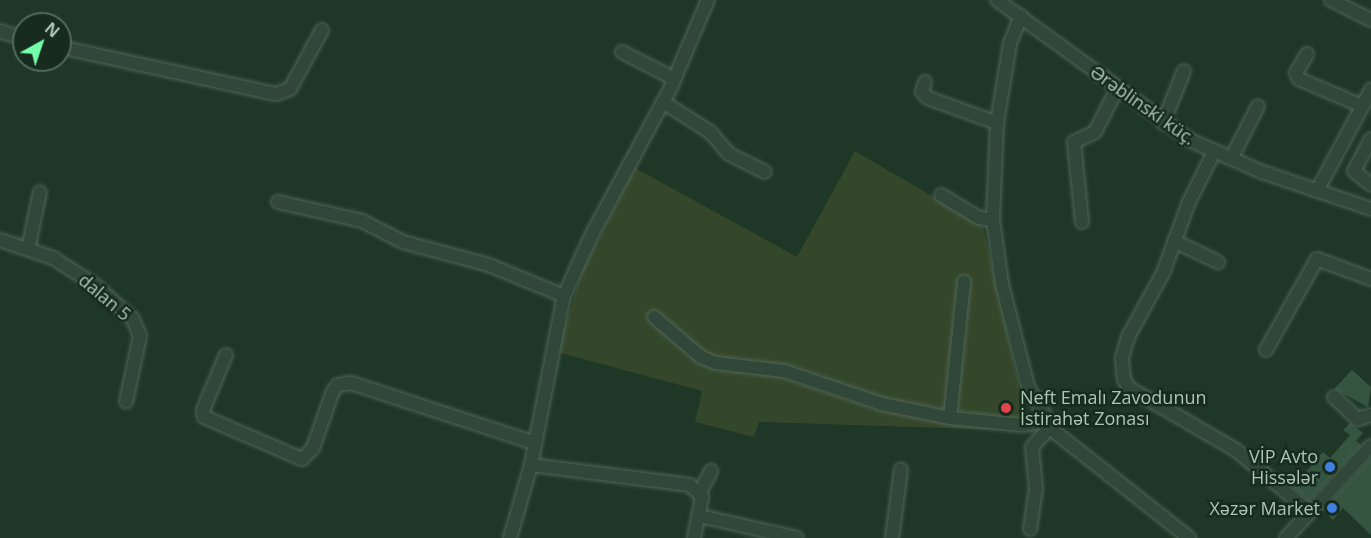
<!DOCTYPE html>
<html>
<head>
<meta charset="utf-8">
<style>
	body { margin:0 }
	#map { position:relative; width:1371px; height:538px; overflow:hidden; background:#1e3726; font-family:"Open Sans",sans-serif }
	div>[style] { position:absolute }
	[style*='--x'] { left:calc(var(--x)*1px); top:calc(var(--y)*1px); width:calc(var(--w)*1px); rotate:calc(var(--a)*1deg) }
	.green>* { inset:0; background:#35472a }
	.building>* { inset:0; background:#365541 }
	.roads { filter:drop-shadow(0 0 2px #4f6557) drop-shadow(0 0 2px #4f6557) }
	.minor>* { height:12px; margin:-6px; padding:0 6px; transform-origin:6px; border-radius:6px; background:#314739 }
	.dots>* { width:16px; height:16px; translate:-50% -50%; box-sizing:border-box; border:3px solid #172b1e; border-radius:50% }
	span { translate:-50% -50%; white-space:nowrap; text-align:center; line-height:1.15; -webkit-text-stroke:5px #172b1e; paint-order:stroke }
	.street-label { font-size:18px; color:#abc5b5 }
	.poi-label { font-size:18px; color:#abc5b5 }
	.left { translate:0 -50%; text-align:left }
	.right { translate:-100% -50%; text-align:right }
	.north { position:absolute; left:12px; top:12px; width:60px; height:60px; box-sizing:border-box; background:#172b1e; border:2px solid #52695a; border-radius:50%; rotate:40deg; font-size:16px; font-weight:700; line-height:24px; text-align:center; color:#abc5b5 }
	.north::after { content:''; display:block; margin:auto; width:21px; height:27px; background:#75ffaa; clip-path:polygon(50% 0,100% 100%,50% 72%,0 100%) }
</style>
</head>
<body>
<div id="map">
	<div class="green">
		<i style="clip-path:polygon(855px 151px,983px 226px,1026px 418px,1034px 419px,1034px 431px,759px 422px,754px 437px,695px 422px,702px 391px,557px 352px,583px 268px,635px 168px,797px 257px)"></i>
	</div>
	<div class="building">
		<i style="clip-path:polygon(1352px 370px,1371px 387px,1368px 407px,1334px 389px)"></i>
		<i style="clip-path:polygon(1350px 423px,1363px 433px,1356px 441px,1361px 445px,1309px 501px,1293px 487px,1323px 452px,1330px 458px,1350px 435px,1343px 430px)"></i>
		<i style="clip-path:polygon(1371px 458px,1371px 535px,1343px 508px,1333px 520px,1323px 510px)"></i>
	</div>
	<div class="roads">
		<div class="minor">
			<i style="--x:997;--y:0;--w:241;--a:35.9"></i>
			<i style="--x:1192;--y:141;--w:77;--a:23.9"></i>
			<i style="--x:1262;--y:172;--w:115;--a:18.7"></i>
			<i style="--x:1331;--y:0;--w:45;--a:26.6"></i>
			<i style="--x:1021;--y:16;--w:29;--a:112"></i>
			<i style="--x:1010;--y:43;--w:81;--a:99.2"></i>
			<i style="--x:997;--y:123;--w:97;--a:92.4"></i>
			<i style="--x:993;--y:220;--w:65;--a:82"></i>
			<i style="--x:1002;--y:284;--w:106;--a:75.8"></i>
			<i style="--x:1028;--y:387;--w:52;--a:59"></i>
			<i style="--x:1055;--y:432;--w:171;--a:38.3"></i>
			<i style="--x:0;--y:31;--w:25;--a:18"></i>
			<i style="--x:60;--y:47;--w:221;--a:12.3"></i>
			<i style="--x:276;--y:94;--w:15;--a:-20"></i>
			<i style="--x:290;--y:89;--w:67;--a:-61.5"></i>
			<i style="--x:622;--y:52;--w:59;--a:27"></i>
			<i style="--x:1307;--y:54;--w:22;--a:120"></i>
			<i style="--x:1296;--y:73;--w:7;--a:63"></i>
			<i style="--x:1299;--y:79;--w:69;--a:23.2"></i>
			<i style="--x:925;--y:82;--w:10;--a:107"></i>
			<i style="--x:922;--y:92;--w:8;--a:45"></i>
			<i style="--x:928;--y:98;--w:73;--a:19.9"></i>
			<i style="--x:663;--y:102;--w:56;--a:32.6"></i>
			<i style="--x:710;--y:132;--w:29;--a:49"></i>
			<i style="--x:729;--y:154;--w:40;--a:26.6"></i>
			<i style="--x:1163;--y:123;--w:56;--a:-68"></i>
			<i style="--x:1371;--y:139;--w:36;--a:118"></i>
			<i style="--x:1354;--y:171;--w:22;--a:39"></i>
			<i style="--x:1214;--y:152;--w:56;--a:116.6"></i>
			<i style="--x:1189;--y:202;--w:76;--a:110.1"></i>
			<i style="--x:1163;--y:273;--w:73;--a:118.7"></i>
			<i style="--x:1128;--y:337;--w:22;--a:106"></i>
			<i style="--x:1122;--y:358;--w:21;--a:85"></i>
			<i style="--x:1124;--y:379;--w:10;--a:61"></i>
			<i style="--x:1129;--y:388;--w:124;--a:30.1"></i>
			<i style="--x:1236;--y:450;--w:97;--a:40"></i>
			<i style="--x:1231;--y:159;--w:59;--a:-63"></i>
			<i style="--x:1317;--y:191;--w:115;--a:-61.9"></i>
			<i style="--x:941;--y:195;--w:44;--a:31.2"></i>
			<i style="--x:979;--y:218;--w:14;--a:8"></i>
			<i style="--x:278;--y:202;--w:86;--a:12.7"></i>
			<i style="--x:362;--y:221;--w:46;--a:27.1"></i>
			<i style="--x:403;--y:242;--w:89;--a:15"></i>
			<i style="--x:489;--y:265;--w:81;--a:22.5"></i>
			<i style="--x:1082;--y:222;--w:80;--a:-95.7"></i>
			<i style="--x:1074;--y:142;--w:23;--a:-25"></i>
			<i style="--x:1095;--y:132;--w:48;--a:-62.9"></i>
			<i style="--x:0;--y:240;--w:56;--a:18.8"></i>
			<i style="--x:53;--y:258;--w:50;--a:32.7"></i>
			<i style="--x:95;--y:285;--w:51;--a:41.8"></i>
			<i style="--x:133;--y:319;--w:18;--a:68"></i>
			<i style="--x:140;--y:336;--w:67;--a:102"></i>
			<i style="--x:1174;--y:241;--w:49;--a:25.5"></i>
			<i style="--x:28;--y:249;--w:58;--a:-78.1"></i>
			<i style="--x:654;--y:317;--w:62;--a:40.4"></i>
			<i style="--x:701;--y:357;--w:16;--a:22"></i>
			<i style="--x:716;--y:363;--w:68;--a:6.7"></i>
			<i style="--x:784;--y:371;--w:103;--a:18.6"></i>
			<i style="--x:882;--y:404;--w:69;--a:11.6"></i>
			<i style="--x:950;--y:418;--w:72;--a:5.6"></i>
			<i style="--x:1022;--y:425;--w:25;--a:-9"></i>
			<i style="--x:1266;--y:350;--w:104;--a:-60.7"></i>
			<i style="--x:1317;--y:259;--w:58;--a:20.3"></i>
			<i style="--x:226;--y:355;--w:60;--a:112.7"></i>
			<i style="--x:203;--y:410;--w:7;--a:82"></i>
			<i style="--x:204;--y:417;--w:107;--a:23.2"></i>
			<i style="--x:302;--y:459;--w:16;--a:-45"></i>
			<i style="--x:313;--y:448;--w:60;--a:-70.7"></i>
			<i style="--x:333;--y:391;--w:8;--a:-50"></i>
			<i style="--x:338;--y:385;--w:13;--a:-9"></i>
			<i style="--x:351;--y:383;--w:194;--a:18.1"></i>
			<i style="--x:1334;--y:397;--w:33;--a:43"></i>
			<i style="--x:1358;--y:419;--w:14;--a:-17"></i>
			<i style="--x:950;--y:418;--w:137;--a:-84.1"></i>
			<i style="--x:531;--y:465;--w:160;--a:7.2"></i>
			<i style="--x:690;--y:485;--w:17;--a:45"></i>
			<i style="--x:702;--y:497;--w:42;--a:101"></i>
			<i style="--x:700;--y:492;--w:24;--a:-62"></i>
			<i style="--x:700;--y:516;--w:99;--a:12.8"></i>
			<i style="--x:1030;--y:529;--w:40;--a:-81.5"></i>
			<i style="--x:1036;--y:489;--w:42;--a:-95.4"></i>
			<i style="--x:1032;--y:447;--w:28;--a:-48"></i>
			<i style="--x:510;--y:538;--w:76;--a:-74"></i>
			<i style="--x:531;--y:465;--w:172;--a:-79"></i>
			<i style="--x:564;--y:296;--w:68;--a:-65.7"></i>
			<i style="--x:592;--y:234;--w:167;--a:-61.7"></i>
			<i style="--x:671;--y:87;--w:95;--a:-67"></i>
			<i style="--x:892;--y:538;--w:69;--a:-82.5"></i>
			<i style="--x:1286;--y:538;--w:125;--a:-47.3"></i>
		</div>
	</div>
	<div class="dots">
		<i style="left:1006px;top:408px;background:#e0444e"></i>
		<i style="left:1330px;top:467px;background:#3f7fe0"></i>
		<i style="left:1332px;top:508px;background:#3f7fe0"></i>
	</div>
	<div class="street-label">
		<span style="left:1143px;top:105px;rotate:35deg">Ərəblinski küç.</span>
		<span style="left:105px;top:297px;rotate:40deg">dalan 5</span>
	</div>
	<div class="poi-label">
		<span class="left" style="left:1020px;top:408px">Neft Emalı Zavodunun<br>İstirahət Zonası</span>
		<span class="right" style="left:1318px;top:467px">VİP Avto<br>Hissələr</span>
		<span class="right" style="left:1320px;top:508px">Xəzər Market</span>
	</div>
	<div class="north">N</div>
</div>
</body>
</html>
